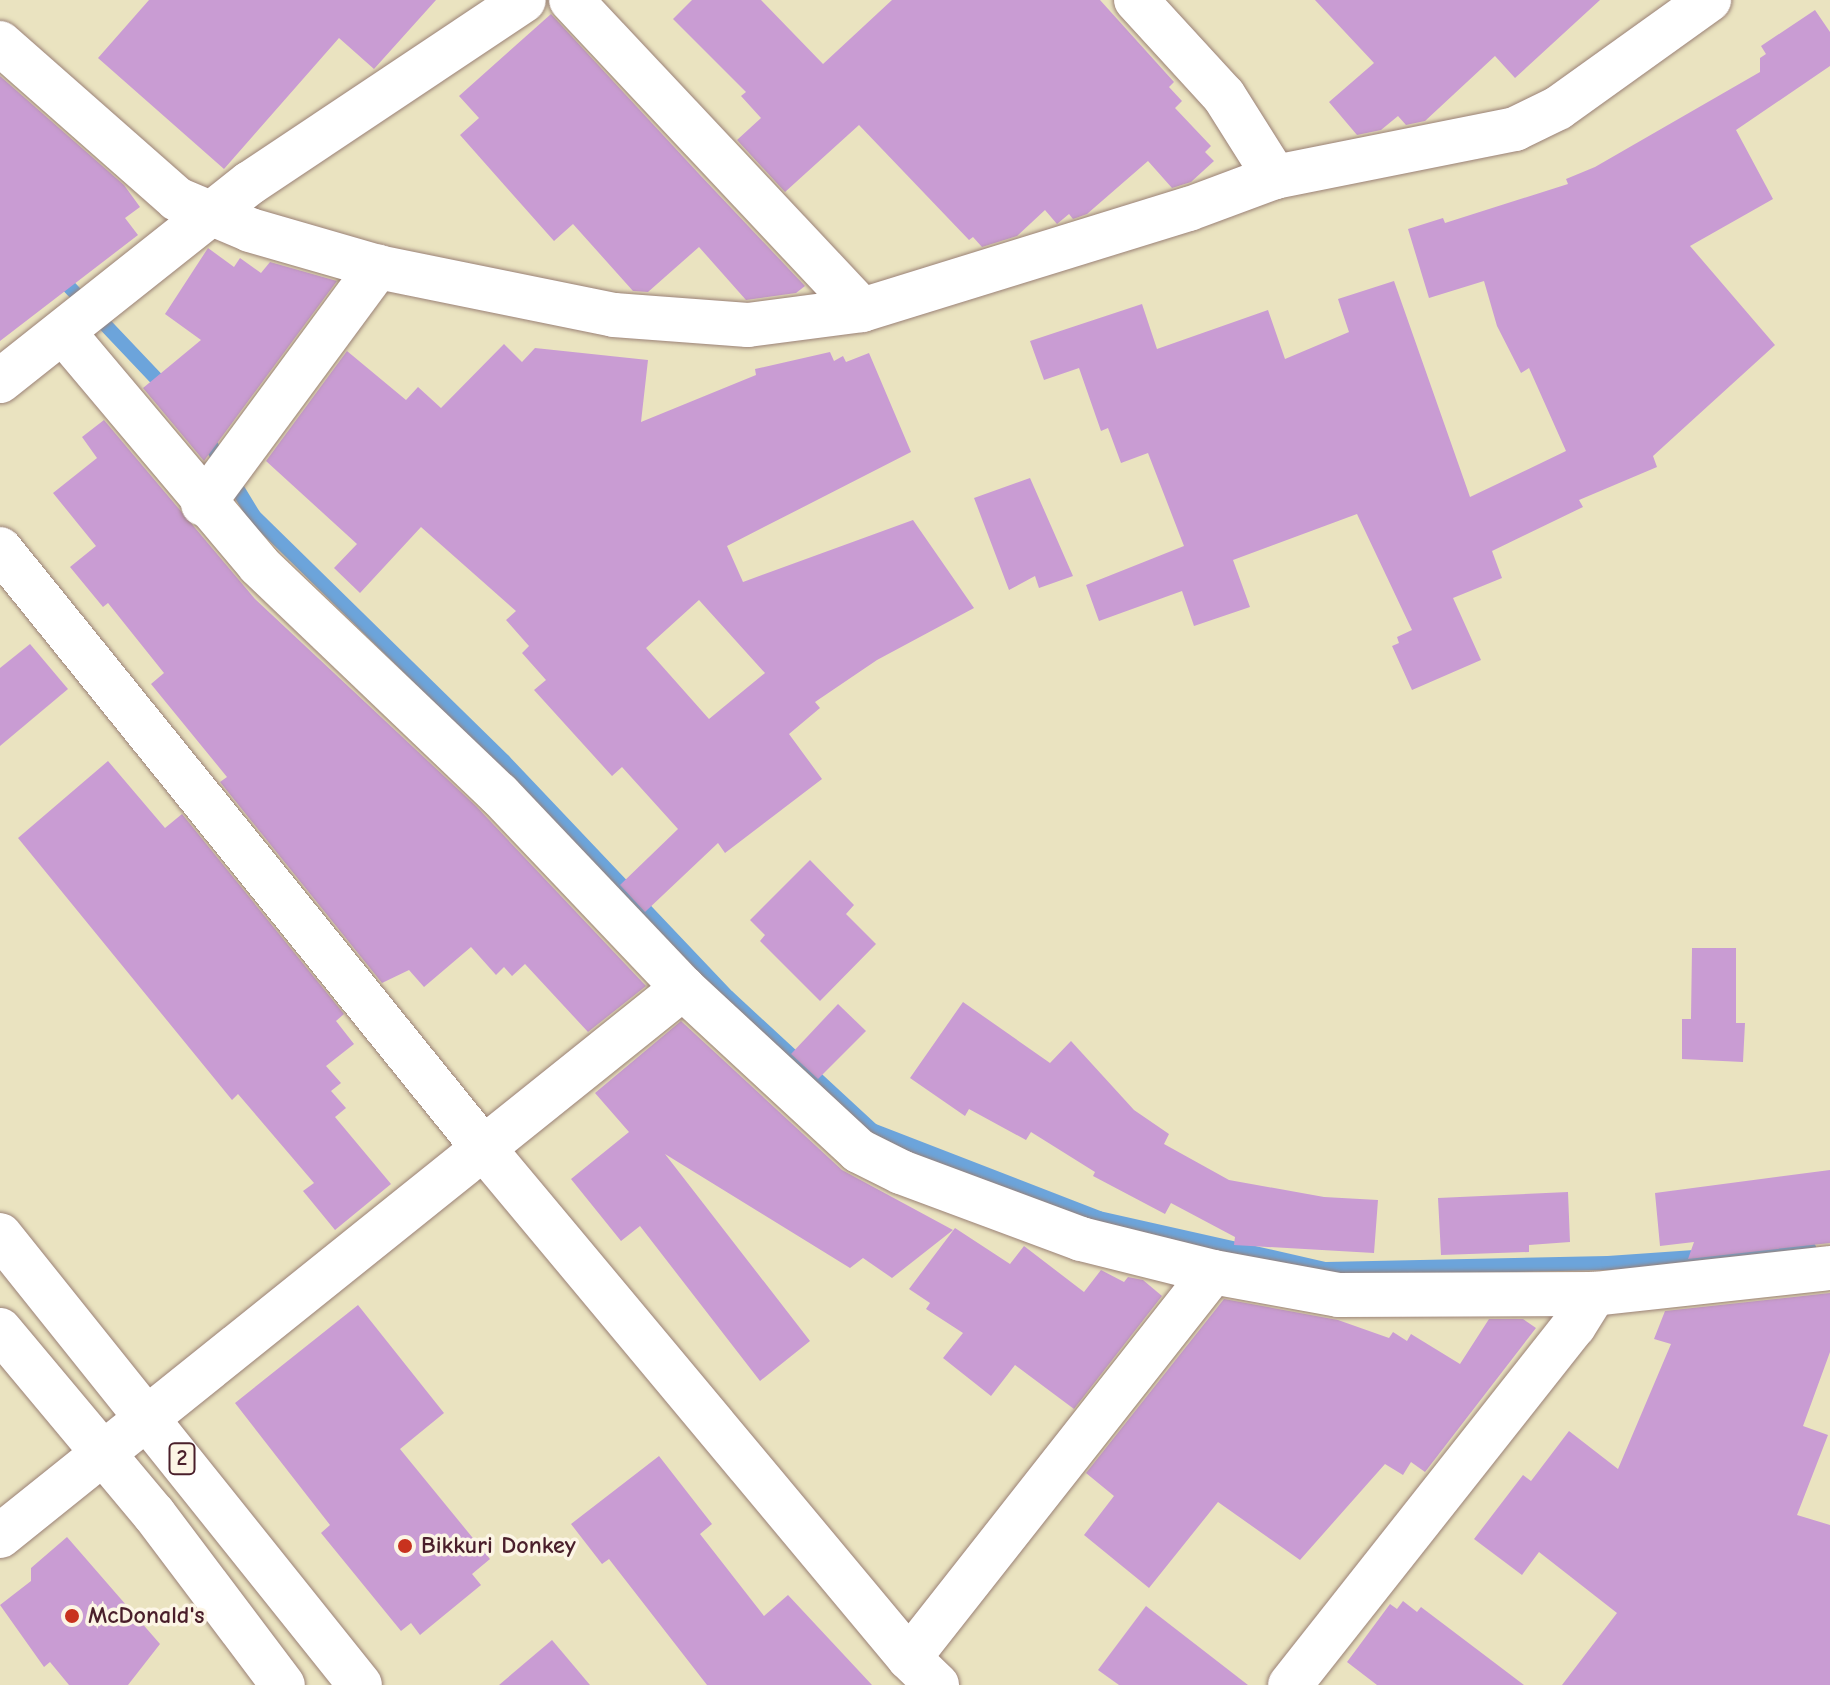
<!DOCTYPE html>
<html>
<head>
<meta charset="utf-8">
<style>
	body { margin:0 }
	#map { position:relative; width:1830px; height:1685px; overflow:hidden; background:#eae3c0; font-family:"Comic Neue",sans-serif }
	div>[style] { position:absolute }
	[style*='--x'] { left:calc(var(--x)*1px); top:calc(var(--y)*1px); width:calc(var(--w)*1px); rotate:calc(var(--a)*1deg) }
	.stream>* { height:14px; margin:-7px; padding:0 7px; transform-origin:7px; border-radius:7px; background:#6ca4db }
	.building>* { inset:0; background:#c99cd3 }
	.roads { filter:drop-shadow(0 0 2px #9a8176) drop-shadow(0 0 2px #9a8176) }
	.street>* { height:44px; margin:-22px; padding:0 22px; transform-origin:22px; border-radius:22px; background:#fff }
	.highway>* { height:44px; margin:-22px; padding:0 22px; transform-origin:22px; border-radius:22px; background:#fff }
	.dots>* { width:22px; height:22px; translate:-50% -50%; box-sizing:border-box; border:4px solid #fcf5e5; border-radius:50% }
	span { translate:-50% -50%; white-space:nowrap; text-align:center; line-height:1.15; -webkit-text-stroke:7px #fcf5e5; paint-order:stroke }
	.shield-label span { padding:2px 6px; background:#fcf5e5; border:2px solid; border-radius:6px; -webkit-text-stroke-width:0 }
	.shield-label { font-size:22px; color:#4a1f2b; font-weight:700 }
	.poi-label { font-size:24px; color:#4a1f2b; font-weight:700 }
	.left { translate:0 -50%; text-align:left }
</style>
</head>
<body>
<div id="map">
	<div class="stream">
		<i style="--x:58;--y:275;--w:160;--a:46.5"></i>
		<i style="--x:204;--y:434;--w:96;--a:58.6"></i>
		<i style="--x:254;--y:516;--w:350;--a:44.4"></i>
		<i style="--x:504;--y:761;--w:325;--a:46.5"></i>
		<i style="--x:728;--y:997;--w:196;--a:42.7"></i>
		<i style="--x:872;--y:1130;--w:243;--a:21.2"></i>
		<i style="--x:1099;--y:1218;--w:233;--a:12.7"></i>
		<i style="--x:1326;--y:1269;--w:282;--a:-1.2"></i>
		<i style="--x:1608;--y:1263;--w:202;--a:-4"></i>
	</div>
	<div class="building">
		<i style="clip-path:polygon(149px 0,436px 0,374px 69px,339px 38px,224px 169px,98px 58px)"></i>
		<i style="clip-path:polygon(692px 0,761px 0,823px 64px,892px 0,1100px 0,1174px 82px,1169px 87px,1182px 101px,1175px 108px,1211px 146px,1205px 152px,1214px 161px,1191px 182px,1172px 188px,1148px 161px,1087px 214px,1073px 219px,1069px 214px,1057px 224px,1045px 210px,1017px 236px,982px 247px,973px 237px,969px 240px,859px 125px,785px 192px,737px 140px,761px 118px,741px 96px,746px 92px,673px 19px)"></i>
		<i style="clip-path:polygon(1315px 0,1600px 0,1515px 78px,1495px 56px,1425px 121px,1406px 125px,1398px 116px,1381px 130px,1357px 135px,1329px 102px,1374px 63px)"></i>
		<i style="clip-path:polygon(1815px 10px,1830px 32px,1830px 66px,1736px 130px,1773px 199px,1690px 246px,1775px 345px,1653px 456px,1657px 467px,1579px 500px,1583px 507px,1492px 551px,1502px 578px,1453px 598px,1481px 660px,1412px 690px,1392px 646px,1399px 643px,1397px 637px,1412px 630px,1357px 514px,1233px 560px,1250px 607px,1194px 626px,1182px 591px,1099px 621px,1086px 585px,1184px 546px,1148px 453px,1121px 463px,1108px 428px,1101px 431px,1079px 368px,1044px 380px,1030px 341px,1142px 304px,1157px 349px,1268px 310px,1285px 359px,1349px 332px,1338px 299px,1394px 281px,1470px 497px,1566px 451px,1529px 368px,1521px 373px,1497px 326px,1484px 281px,1429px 298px,1408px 229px,1443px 218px,1445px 223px,1568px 184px,1566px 179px,1595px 167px,1760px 72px,1760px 58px,1766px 54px,1761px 46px)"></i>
		<i style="clip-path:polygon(551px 14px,700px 175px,805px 286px,796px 293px,746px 300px,699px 247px,648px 292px,633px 291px,573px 224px,554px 241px,460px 135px,479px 118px,459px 96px)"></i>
		<i style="clip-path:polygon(0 76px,124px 185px,140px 207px,125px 218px,138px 235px,0 341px)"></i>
		<i style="clip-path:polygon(208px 248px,234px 267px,240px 258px,261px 273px,270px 262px,337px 281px,204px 461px,143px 388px,201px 340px,165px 314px)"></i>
		<i style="clip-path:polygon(evenodd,504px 344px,522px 362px,535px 348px,648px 360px,641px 422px,756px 375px,755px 369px,830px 352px,834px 361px,843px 356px,846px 362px,869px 353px,911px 452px,727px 546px,743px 582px,913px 520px,974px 608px,877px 660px,815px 702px,820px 708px,789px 734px,822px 779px,725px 853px,718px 843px,645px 912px,620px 885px,678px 829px,622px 767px,612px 776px,534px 690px,546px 680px,522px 653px,529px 646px,506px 620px,516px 611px,421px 527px,360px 593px,334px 568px,357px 544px,266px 461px,347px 351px,406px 400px,418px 387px,441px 408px,504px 344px,699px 600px,765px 673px,709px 719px,646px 648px,699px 600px)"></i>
		<i style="clip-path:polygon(104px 420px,255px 599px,476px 806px,646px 986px,588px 1032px,525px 964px,512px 976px,504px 967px,496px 975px,471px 947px,424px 987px,409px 970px,382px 983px,220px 782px,227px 777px,151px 684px,164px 673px,108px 603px,103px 607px,70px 567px,96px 546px,53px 493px,97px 458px,82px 437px)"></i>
		<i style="clip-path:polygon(1030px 478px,1073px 576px,1039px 588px,1035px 576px,1009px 590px,974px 498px)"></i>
		<i style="clip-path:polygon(30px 644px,68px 689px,0 746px,0 668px)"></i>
		<i style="clip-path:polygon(108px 761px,165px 828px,182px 814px,344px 1014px,336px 1021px,354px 1044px,326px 1066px,341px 1083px,331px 1091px,346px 1108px,335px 1117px,391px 1184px,335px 1230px,303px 1191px,314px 1183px,238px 1094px,232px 1100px,18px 838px)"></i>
		<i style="clip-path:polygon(810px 860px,854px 905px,846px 914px,876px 944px,820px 1001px,760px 941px,765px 935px,750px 920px)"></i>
		<i style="clip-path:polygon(1692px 948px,1736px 948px,1736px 1023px,1745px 1023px,1743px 1062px,1682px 1059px,1682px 1019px,1691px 1019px)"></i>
		<i style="clip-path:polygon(963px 1002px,1050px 1063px,1071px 1041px,1134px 1110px,1169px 1134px,1164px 1144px,1229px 1180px,1324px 1197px,1378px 1200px,1374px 1253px,1234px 1245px,1235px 1237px,1171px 1203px,1165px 1214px,1093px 1176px,1095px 1172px,1031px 1132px,1026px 1140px,969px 1109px,965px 1116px,910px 1078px)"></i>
		<i style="clip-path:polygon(838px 1004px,866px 1031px,818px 1079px,791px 1054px)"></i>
		<i style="clip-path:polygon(681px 1021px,842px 1170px,953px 1230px,892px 1278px,863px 1258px,850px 1268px,665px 1154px,810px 1341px,760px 1381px,640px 1226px,621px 1241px,571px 1179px,629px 1132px,595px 1093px)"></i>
		<i style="clip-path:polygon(1830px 1170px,1830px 1243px,1688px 1259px,1694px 1242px,1660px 1246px,1655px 1193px)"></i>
		<i style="clip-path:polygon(1568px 1192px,1570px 1242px,1529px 1245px,1529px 1252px,1441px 1255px,1438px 1198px)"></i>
		<i style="clip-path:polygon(955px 1228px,1010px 1264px,1024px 1246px,1084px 1292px,1101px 1270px,1124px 1282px,1128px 1277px,1143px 1280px,1162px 1296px,1074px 1409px,1015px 1365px,991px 1396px,943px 1358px,963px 1333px,926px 1309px,930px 1303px,909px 1289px)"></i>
		<i style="clip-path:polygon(1830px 1293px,1830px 1352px,1803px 1426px,1828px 1435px,1797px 1515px,1830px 1525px,1830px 1685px,1562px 1685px,1617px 1613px,1539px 1552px,1522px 1575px,1474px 1539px,1523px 1475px,1531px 1481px,1569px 1431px,1618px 1469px,1671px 1344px,1654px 1339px,1665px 1311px)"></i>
		<i style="clip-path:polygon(1224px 1299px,1338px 1320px,1389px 1338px,1393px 1332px,1407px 1341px,1411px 1334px,1460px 1364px,1489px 1319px,1523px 1319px,1536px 1328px,1425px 1472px,1411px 1462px,1403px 1475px,1385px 1464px,1300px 1560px,1218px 1502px,1149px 1588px,1084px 1535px,1114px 1496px,1086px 1473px)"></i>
		<i style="clip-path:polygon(358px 1305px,444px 1413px,400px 1449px,490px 1559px,472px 1574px,481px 1585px,420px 1635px,411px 1623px,401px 1631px,321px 1533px,330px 1525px,235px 1403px)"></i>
		<i style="clip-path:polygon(659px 1456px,712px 1524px,700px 1534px,764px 1616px,788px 1595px,872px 1685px,707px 1685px,609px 1559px,602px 1564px,571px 1524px)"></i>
		<i style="clip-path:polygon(67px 1537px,160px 1644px,128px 1685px,69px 1685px,50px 1662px,44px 1667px,0 1605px,31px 1581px,31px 1568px)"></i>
		<i style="clip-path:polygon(1403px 1601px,1417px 1612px,1421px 1607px,1524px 1685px,1377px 1685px,1347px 1662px,1390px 1604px,1397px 1609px)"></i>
		<i style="clip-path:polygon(1146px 1606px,1248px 1685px,1119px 1685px,1098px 1670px)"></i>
		<i style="clip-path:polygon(552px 1640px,590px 1685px,499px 1685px)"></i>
	</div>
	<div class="roads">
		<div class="street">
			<i style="--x:571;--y:0;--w:425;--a:46.8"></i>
			<i style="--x:1136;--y:0;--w:130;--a:47.5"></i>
			<i style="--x:1224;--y:96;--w:96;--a:57.8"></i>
			<i style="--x:0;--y:43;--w:236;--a:41.4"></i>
			<i style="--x:177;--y:199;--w:79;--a:23"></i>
			<i style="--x:250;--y:230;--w:133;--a:16.1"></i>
			<i style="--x:378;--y:267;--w:241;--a:11.5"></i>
			<i style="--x:614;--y:315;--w:134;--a:4.3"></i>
			<i style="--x:748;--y:325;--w:115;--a:-7.5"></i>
			<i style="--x:862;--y:310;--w:342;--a:-17.2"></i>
			<i style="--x:1189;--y:209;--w:92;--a:-20.4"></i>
			<i style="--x:1275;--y:177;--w:245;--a:-11.3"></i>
			<i style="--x:1515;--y:129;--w:48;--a:-26"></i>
			<i style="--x:1558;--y:108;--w:186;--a:-35.6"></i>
			<i style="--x:63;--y:332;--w:304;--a:49.9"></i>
			<i style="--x:259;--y:565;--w:332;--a:43.7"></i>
			<i style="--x:499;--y:794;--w:267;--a:46.5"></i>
			<i style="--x:683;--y:988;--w:240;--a:42.8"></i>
			<i style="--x:859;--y:1151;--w:47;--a:26.6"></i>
			<i style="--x:901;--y:1172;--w:192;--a:20.4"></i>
			<i style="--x:1081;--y:1239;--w:136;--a:14"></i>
			<i style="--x:1213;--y:1272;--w:127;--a:10.4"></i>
			<i style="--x:1338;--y:1295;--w:256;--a:-0.2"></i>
			<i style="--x:1594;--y:1294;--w:237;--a:-6.3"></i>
			<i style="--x:0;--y:381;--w:319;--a:-38.4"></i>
			<i style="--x:250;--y:183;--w:329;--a:-33.7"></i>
			<i style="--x:203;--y:504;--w:295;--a:-53.6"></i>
			<i style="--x:0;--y:549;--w:772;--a:51.1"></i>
			<i style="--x:485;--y:1150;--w:662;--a:50.15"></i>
			<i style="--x:909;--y:1658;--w:39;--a:44"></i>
			<i style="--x:0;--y:1536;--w:876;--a:-38.74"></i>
			<i style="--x:909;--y:1658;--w:491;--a:-51.8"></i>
			<i style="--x:1290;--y:1685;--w:458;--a:-51.7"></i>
			<i style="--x:1574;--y:1326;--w:38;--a:-58"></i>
		</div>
		<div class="highway">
			<i style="--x:0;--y:1235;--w:576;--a:51.34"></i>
			<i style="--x:0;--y:1330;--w:240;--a:50.1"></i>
			<i style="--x:154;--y:1514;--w:214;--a:53"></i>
		</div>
	</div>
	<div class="dots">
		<i style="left:405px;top:1546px;background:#c8321e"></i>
		<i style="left:72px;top:1616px;background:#c8321e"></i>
	</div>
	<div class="shield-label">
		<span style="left:182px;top:1459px">2</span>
	</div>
	<div class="poi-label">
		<span class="left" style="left:421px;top:1546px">Bikkuri Donkey</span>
		<span class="left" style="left:88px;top:1616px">McDonald's</span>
	</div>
</div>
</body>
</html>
